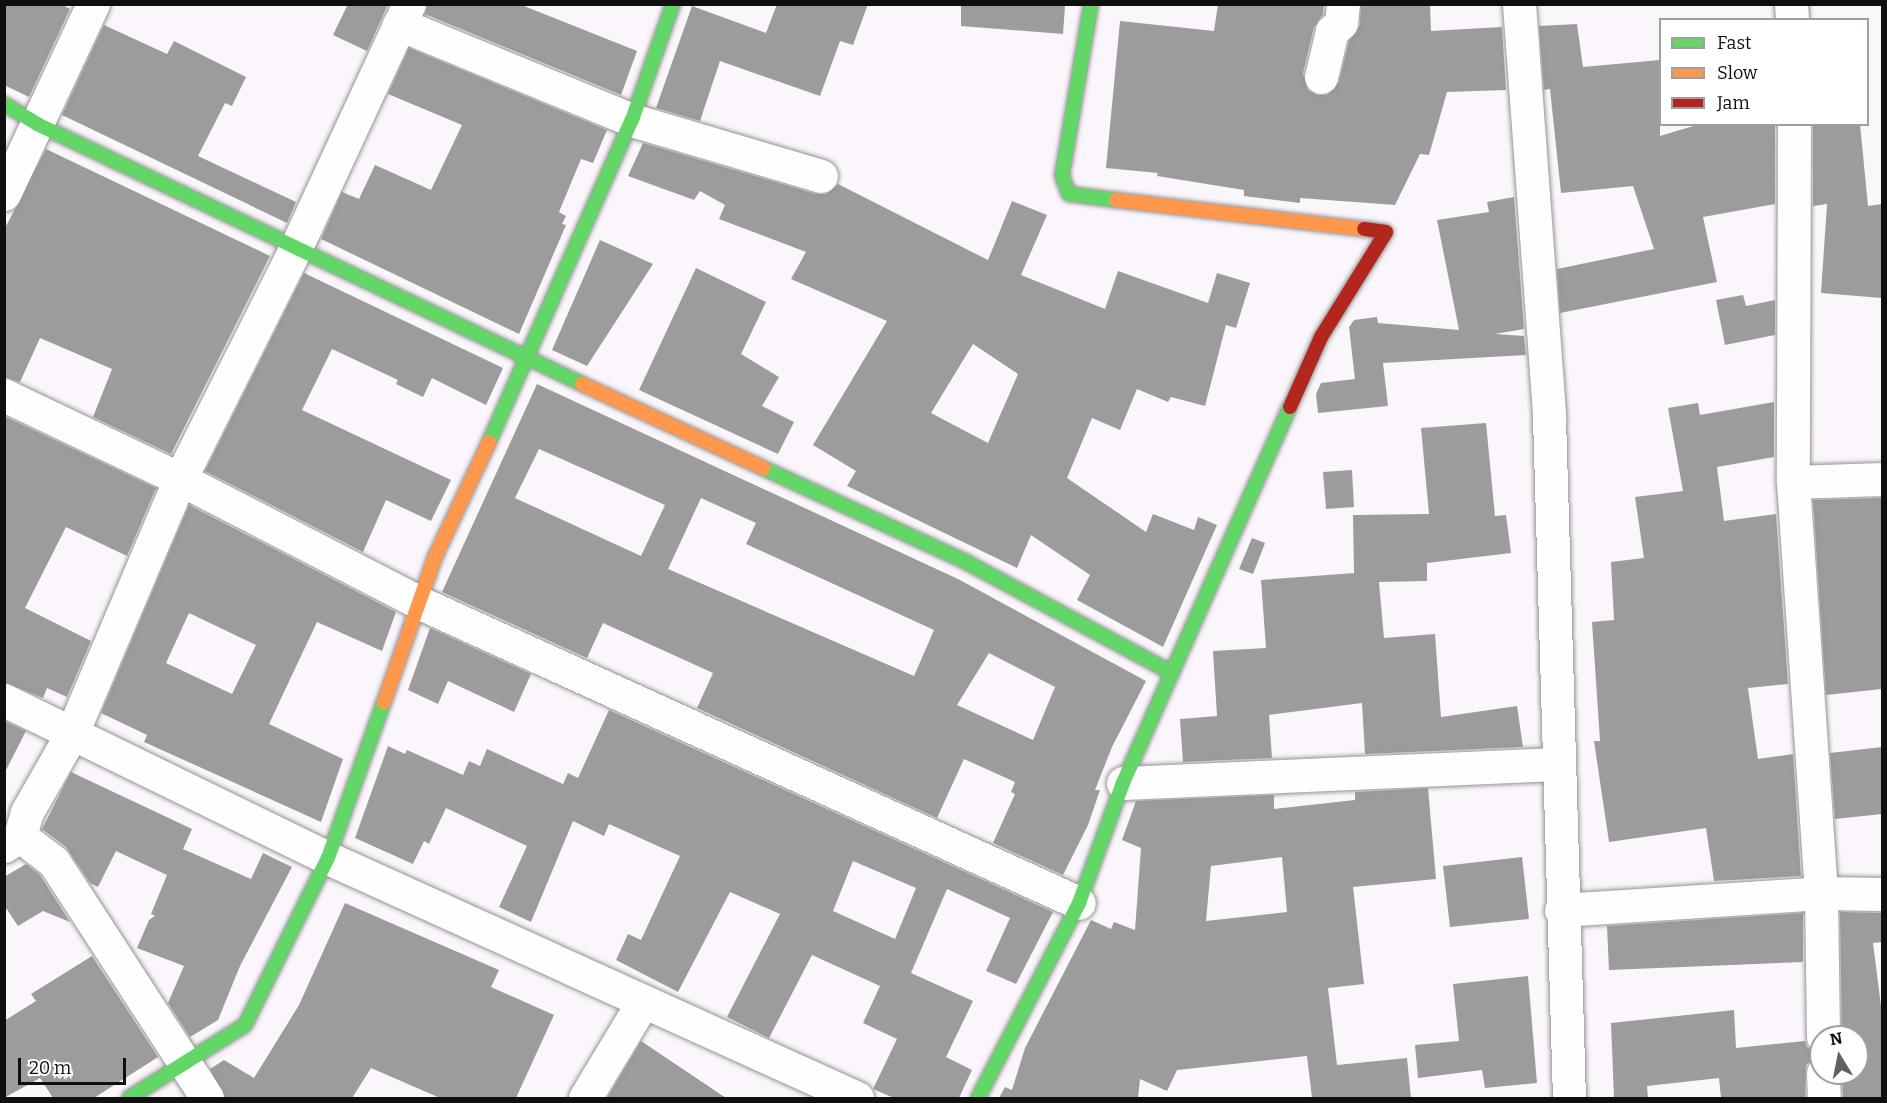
<!DOCTYPE html>
<html>
<head>
<meta charset="utf-8">
<style>
	body { margin:0 }
	#map { position:relative; width:1887px; height:1103px; overflow:hidden; background:#faf6fb; font-family:Bitter,serif }
	div>[style] { position:absolute }
	[style*='--x'] { left:calc(var(--x)*1px); top:calc(var(--y)*1px); width:calc(var(--w)*1px); rotate:calc(var(--a)*1deg) }
	.building>* { inset:0; background:#9e9b9f }
	.roads { filter:drop-shadow(0 0 2px #959395) drop-shadow(0 0 2px #959395) }
	.street>* { height:33px; margin:-16.5px; padding:0 16.5px; transform-origin:16.5px; border-radius:16.5px; background:#fefefe }
	.fast>* { height:14px; margin:-7px; padding:0 7px; transform-origin:7px; border-radius:7px; background:#63d668 }
	.slow>* { height:14px; margin:-7px; padding:0 7px; transform-origin:7px; border-radius:7px; background:#ff974d }
	.jam>* { height:14px; margin:-7px; padding:0 7px; transform-origin:7px; border-radius:7px; background:#b3261e }
	span { translate:-50% -50%; white-space:nowrap; text-align:center; line-height:1.15; -webkit-text-stroke:6px #fff; paint-order:stroke }
	.frame { position:absolute; inset:0; border:6px solid #0f0f0f; pointer-events:none }
	.legend { position:absolute; left:1659px; top:18px; width:210px; height:108px; box-sizing:border-box; background:#fff; border:2px solid #9f9f9f; margin:0; padding:8px 10px; list-style:none; font-size:18px; color:#0f0f0f }
	.legend li { display:flex; align-items:center; gap:12px; height:30px }
	.legend b { width:30px; border:2px solid #9f9f9f }
	.north { position:absolute; left:1809px; top:1025px; width:60px; height:60px; box-sizing:border-box; background:#fff; border:2px solid #9f9f9f; border-radius:50%; rotate:350deg; font-size:16px; font-weight:700; line-height:24px; text-align:center; color:#0f0f0f }
	.north::after { content:''; display:block; margin:auto; width:21px; height:27px; background:#616062; clip-path:polygon(50% 0,100% 100%,50% 72%,0 100%) }
	.scale { position:absolute; left:18px; top:1058px; width:108px; height:27px; box-sizing:border-box; border:3px solid #0f0f0f; border-top:0; padding-left:8px; font-size:18px; line-height:21px; white-space:nowrap; color:#0f0f0f; -webkit-text-stroke:4px #fff; paint-order:stroke }
</style>
</head>
<body>
<div id="map">
	<div class="building">
		<i style="clip-path:polygon(4px 4px,61px 4px,70px 9px,29px 97px,4px 85px)"></i>
		<i style="clip-path:polygon(348px 4px,388px 4px,367px 51px,333px 35px)"></i>
		<i style="clip-path:polygon(427px 4px,519px 4px,637px 51px,621px 95px,425px 14px)"></i>
		<i style="clip-path:polygon(777px 4px,868px 4px,853px 45px,840px 41px,820px 96px,720px 61px,700px 121px,656px 108px,692px 6px,766px 33px)"></i>
		<i style="clip-path:polygon(961px 4px,1065px 6px,1063px 34px,961px 26px)"></i>
		<i style="clip-path:polygon(1218px 4px,1324px 4px,1323px 14px,1314px 27px,1303px 73px,1308px 90px,1317px 95px,1327px 95px,1339px 82px,1349px 41px,1360px 25px,1361px 4px,1430px 4px,1431px 31px,1502px 27px,1506px 90px,1447px 92px,1429px 155px,1420px 154px,1395px 205px,1300px 198px,1300px 203px,1244px 196px,1244px 190px,1157px 176px,1158px 173px,1106px 168px,1120px 21px,1214px 31px)"></i>
		<i style="clip-path:polygon(1577px 24px,1583px 67px,1660px 60px,1660px 136px,1700px 124px,1775px 124px,1775px 204px,1703px 217px,1717px 282px,1560px 313px,1557px 269px,1654px 249px,1633px 186px,1561px 193px,1550px 89px,1544px 90px,1539px 26px)"></i>
		<i style="clip-path:polygon(104px 25px,167px 54px,174px 41px,246px 77px,232px 106px,225px 103px,198px 156px,296px 202px,287px 223px,62px 115px)"></i>
		<i style="clip-path:polygon(409px 48px,607px 130px,593px 163px,581px 159px,559px 212px,566px 216px,562px 224px,566px 225px,519px 334px,321px 239px,342px 192px,359px 199px,375px 165px,431px 190px,462px 125px,388px 94px)"></i>
		<i style="clip-path:polygon(1813px 124px,1860px 124px,1868px 206px,1882px 204px,1882px 298px,1821px 293px,1827px 204px,1813px 206px)"></i>
		<i style="clip-path:polygon(evenodd,643px 143px,816px 194px,826px 194px,838px 184px,988px 260px,1012px 201px,1047px 215px,1021px 275px,1105px 309px,1118px 271px,1208px 303px,1217px 273px,1250px 283px,1236px 328px,1226px 325px,1205px 406px,1171px 397px,1168px 402px,1137px 389px,1120px 430px,1092px 418px,1067px 478px,1146px 532px,1153px 514px,1194px 530px,1198px 517px,1217px 525px,1163px 647px,1077px 600px,1090px 575px,1031px 535px,1017px 568px,847px 486px,856px 471px,813px 445px,887px 321px,791px 279px,806px 252px,719px 219px,725px 205px,700px 191px,694px 200px,628px 176px,643px 143px,973px 344px,1018px 374px,988px 443px,931px 413px,973px 344px)"></i>
		<i style="clip-path:polygon(46px 149px,270px 256px,171px 454px,93px 417px,112px 369px,40px 338px,20px 382px,4px 377px,4px 230px)"></i>
		<i style="clip-path:polygon(1514px 197px,1524px 329px,1495px 334px,1524px 336px,1526px 355px,1383px 363px,1388px 406px,1318px 413px,1316px 394px,1321px 383px,1355px 379px,1349px 327px,1354px 320px,1377px 317px,1378px 323px,1459px 330px,1437px 220px,1489px 212px,1487px 202px)"></i>
		<i style="clip-path:polygon(600px 240px,653px 264px,587px 366px,552px 350px)"></i>
		<i style="clip-path:polygon(696px 268px,766px 302px,741px 354px,779px 377px,762px 406px,794px 422px,778px 454px,639px 390px)"></i>
		<i style="clip-path:polygon(304px 273px,503px 368px,486px 405px,432px 378px,423px 397px,396px 384px,398px 380px,332px 349px,302px 410px,451px 480px,431px 521px,386px 500px,363px 552px,205px 471px)"></i>
		<i style="clip-path:polygon(1743px 295px,1746px 306px,1775px 300px,1775px 335px,1725px 345px,1716px 300px)"></i>
		<i style="clip-path:polygon(evenodd,537px 384px,958px 579px,1146px 681px,1112px 747px,1095px 790px,1100px 790px,1088px 825px,1063px 875px,993px 843px,1015px 794px,1011px 792px,1015px 782px,964px 759px,937px 818px,697px 708px,713px 673px,603px 623px,587px 658px,442px 592px,537px 384px,539px 449px,665px 505px,641px 556px,515px 498px,539px 449px,537px 384px,701px 498px,756px 523px,746px 544px,934px 630px,914px 676px,668px 569px,701px 498px,537px 384px,989px 653px,1055px 687px,1033px 740px,957px 705px,989px 653px)"></i>
		<i style="clip-path:polygon(1774px 402px,1774px 457px,1717px 467px,1724px 521px,1776px 514px,1788px 684px,1748px 688px,1758px 759px,1793px 754px,1801px 876px,1714px 881px,1706px 828px,1609px 842px,1594px 741px,1600px 741px,1592px 622px,1614px 620px,1611px 562px,1644px 558px,1635px 497px,1683px 491px,1668px 408px,1698px 403px,1700px 415px)"></i>
		<i style="clip-path:polygon(4px 416px,156px 488px,127px 556px,66px 527px,25px 608px,91px 641px,67px 697px,47px 688px,43px 698px,4px 682px)"></i>
		<i style="clip-path:polygon(1486px 423px,1495px 516px,1506px 515px,1511px 553px,1427px 563px,1427px 581px,1379px 582px,1384px 638px,1435px 634px,1441px 717px,1517px 706px,1523px 747px,1365px 754px,1362px 703px,1269px 715px,1272px 758px,1183px 762px,1180px 719px,1217px 716px,1213px 651px,1266px 648px,1261px 580px,1354px 573px,1353px 515px,1429px 514px,1421px 428px)"></i>
		<i style="clip-path:polygon(1352px 470px,1354px 507px,1326px 509px,1323px 472px)"></i>
		<i style="clip-path:polygon(1882px 498px,1882px 689px,1826px 695px,1813px 500px)"></i>
		<i style="clip-path:polygon(evenodd,189px 505px,396px 612px,382px 651px,317px 622px,269px 724px,343px 759px,321px 822px,144px 742px,147px 735px,101px 713px,189px 505px,189px 613px,256px 645px,232px 694px,166px 663px,189px 613px)"></i>
		<i style="clip-path:polygon(1252px 538px,1265px 543px,1253px 574px,1239px 569px)"></i>
		<i style="clip-path:polygon(430px 628px,531px 674px,514px 712px,448px 681px,438px 704px,408px 690px)"></i>
		<i style="clip-path:polygon(evenodd,609px 710px,1053px 912px,1016px 984px,986px 971px,1010px 918px,947px 889px,911px 973px,973px 1001px,946px 1057px,972px 1070px,959px 1098px,894px 1098px,873px 1089px,897px 1039px,863px 1023px,880px 986px,812px 955px,769px 1038px,727px 1017px,780px 914px,730px 892px,678px 992px,616px 960px,628px 934px,641px 940px,680px 856px,609px 824px,604px 836px,573px 821px,531px 922px,499px 907px,527px 846px,446px 808px,429px 844px,424px 841px,413px 864px,355px 838px,388px 746px,405px 754px,407px 750px,463px 775px,469px 761px,480px 766px,487px 749px,563px 784px,568px 773px,578px 778px,609px 710px,853px 861px,916px 888px,895px 939px,833px 911px,853px 861px)"></i>
		<i style="clip-path:polygon(4px 721px,26px 731px,4px 774px)"></i>
		<i style="clip-path:polygon(1882px 747px,1882px 814px,1835px 819px,1830px 753px)"></i>
		<i style="clip-path:polygon(71px 772px,192px 829px,183px 849px,251px 879px,263px 853px,292px 867px,240px 966px,218px 1020px,190px 1037px,168px 1003px,184px 966px,137px 948px,149px 920px,155px 916px,151px 914px,167px 875px,116px 851px,98px 887px,90px 883px,66px 847px,42px 829px)"></i>
		<i style="clip-path:polygon(evenodd,1428px 788px,1436px 879px,1353px 887px,1364px 984px,1328px 988px,1337px 1065px,1407px 1058px,1411px 1098px,1312px 1098px,1307px 1056px,1177px 1070px,1167px 1091px,1140px 1079px,1138px 1098px,999px 1098px,1005px 1087px,1012px 1090px,1025px 1048px,1091px 920px,1111px 929px,1114px 922px,1135px 930px,1141px 848px,1122px 840px,1136px 801px,1274px 795px,1274px 809px,1355px 800px,1355px 792px,1428px 788px,1282px 857px,1287px 912px,1206px 921px,1211px 866px,1282px 857px)"></i>
		<i style="clip-path:polygon(1522px 857px,1529px 919px,1450px 927px,1443px 866px)"></i>
		<i style="clip-path:polygon(26px 864px,40px 875px,70px 922px,43px 911px,18px 926px,4px 905px,4px 877px)"></i>
		<i style="clip-path:polygon(345px 903px,499px 970px,491px 987px,554px 1015px,516px 1098px,440px 1098px,371px 1068px,352px 1098px,225px 1098px,210px 1069px,224px 1060px,254px 1078px,299px 1005px)"></i>
		<i style="clip-path:polygon(1840px 912px,1882px 913px,1882px 942px,1873px 943px,1882px 1014px,1882px 1098px,1843px 1098px,1842px 1073px,1857px 1073px,1857px 1037px,1842px 1037px)"></i>
		<i style="clip-path:polygon(1803px 913px,1803px 962px,1609px 970px,1607px 926px)"></i>
		<i style="clip-path:polygon(92px 956px,158px 1057px,94px 1098px,53px 1098px,40px 1078px,4px 1098px,4px 1021px,36px 1001px,31px 994px)"></i>
		<i style="clip-path:polygon(1528px 976px,1537px 1083px,1485px 1088px,1482px 1070px,1418px 1078px,1415px 1045px,1459px 1041px,1453px 984px)"></i>
		<i style="clip-path:polygon(1734px 1010px,1736px 1048px,1805px 1041px,1807px 1047px,1820px 1055px,1806px 1065px,1805px 1098px,1721px 1098px,1719px 1078px,1647px 1086px,1648px 1098px,1614px 1098px,1611px 1023px)"></i>
		<i style="clip-path:polygon(641px 1041px,726px 1098px,607px 1098px)"></i>
	</div>
	<div class="roads">
		<div class="street">
			<i style="--x:1519;--y:4;--w:414;--a:85.8"></i>
			<i style="--x:1549;--y:417;--w:681;--a:88.32"></i>
			<i style="--x:1791;--y:4;--w:16;--a:86"></i>
			<i style="--x:399;--y:24;--w:252;--a:22.4"></i>
			<i style="--x:632;--y:120;--w:197;--a:16.5"></i>
			<i style="--x:1321;--y:77;--w:47;--a:-76.6"></i>
			<i style="--x:1332;--y:31;--w:12;--a:-42"></i>
			<i style="--x:1341;--y:23;--w:19;--a:-84"></i>
			<i style="--x:1794;--y:124;--w:358;--a:90.2"></i>
			<i style="--x:1793;--y:482;--w:412;--a:86.1"></i>
			<i style="--x:1821;--y:893;--w:144;--a:89.2"></i>
			<i style="--x:4;--y:194;--w:210;--a:-64.9"></i>
			<i style="--x:4;--y:395;--w:195;--a:25.5"></i>
			<i style="--x:180;--y:479;--w:268;--a:27.3"></i>
			<i style="--x:418;--y:602;--w:726;--a:24.48"></i>
			<i style="--x:1793;--y:482;--w:89;--a:-1.9"></i>
			<i style="--x:4;--y:700;--w:360;--a:26"></i>
			<i style="--x:328;--y:858;--w:581;--a:24.4"></i>
			<i style="--x:1123;--y:783;--w:434;--a:-2.5"></i>
			<i style="--x:20;--y:836;--w:43;--a:37.4"></i>
			<i style="--x:54;--y:862;--w:281;--a:57"></i>
			<i style="--x:4;--y:846;--w:19;--a:-32"></i>
			<i style="--x:20;--y:836;--w:25;--a:-74"></i>
			<i style="--x:27;--y:812;--w:91;--a:-60.3"></i>
			<i style="--x:72;--y:733;--w:276;--a:-67"></i>
			<i style="--x:180;--y:479;--w:262;--a:-63.4"></i>
			<i style="--x:297;--y:245;--w:266;--a:-65.1"></i>
			<i style="--x:1561;--y:910;--w:261;--a:-3.7"></i>
			<i style="--x:1821;--y:893;--w:61;--a:0.9"></i>
			<i style="--x:1823;--y:1073;--w:25;--a:88"></i>
			<i style="--x:585;--y:1098;--w:112;--a:-58.9"></i>
		</div>
		<div class="fast">
			<i style="--x:1091;--y:4;--w:174;--a:99.6"></i>
			<i style="--x:1062;--y:176;--w:19;--a:69"></i>
			<i style="--x:1069;--y:194;--w:47;--a:7.3"></i>
			<i style="--x:4;--y:104;--w:39;--a:31"></i>
			<i style="--x:37;--y:124;--w:604;--a:25.5"></i>
			<i style="--x:489;--y:442;--w:352;--a:-66.1"></i>
			<i style="--x:632;--y:120;--w:123;--a:-70.5"></i>
			<i style="--x:763;--y:468;--w:224;--a:24.8"></i>
			<i style="--x:966;--y:562;--w:234;--a:28.3"></i>
			<i style="--x:129;--y:1098;--w:137;--a:-32.2"></i>
			<i style="--x:245;--y:1025;--w:186;--a:-63.6"></i>
			<i style="--x:328;--y:858;--w:166;--a:-70.3"></i>
			<i style="--x:978;--y:1098;--w:220;--a:-62.6"></i>
			<i style="--x:1079;--y:903;--w:128;--a:-69.9"></i>
			<i style="--x:1123;--y:783;--w:411;--a:-66.1"></i>
		</div>
		<div class="slow">
			<i style="--x:1116;--y:200;--w:250;--a:6.7"></i>
			<i style="--x:582;--y:384;--w:200;--a:24.9"></i>
			<i style="--x:384;--y:702;--w:154;--a:-70.6"></i>
			<i style="--x:435;--y:557;--w:127;--a:-64.8"></i>
		</div>
		<div class="jam">
			<i style="--x:1290;--y:407;--w:77;--a:-66.1"></i>
			<i style="--x:1321;--y:337;--w:123;--a:-58.2"></i>
			<i style="--x:1386;--y:232;--w:22;--a:-172"></i>
		</div>
	</div>
	<div class="frame"></div>
	<ul class="legend">
	<li><b style="height:8px;background:#63d668"></b>Fast</li>
	<li><b style="height:8px;background:#ff974d"></b>Slow</li>
	<li><b style="height:8px;background:#b3261e"></b>Jam</li>
	</ul>
	<div class="north">N</div>
	<div class="scale">20 m</div>
</div>
</body>
</html>
